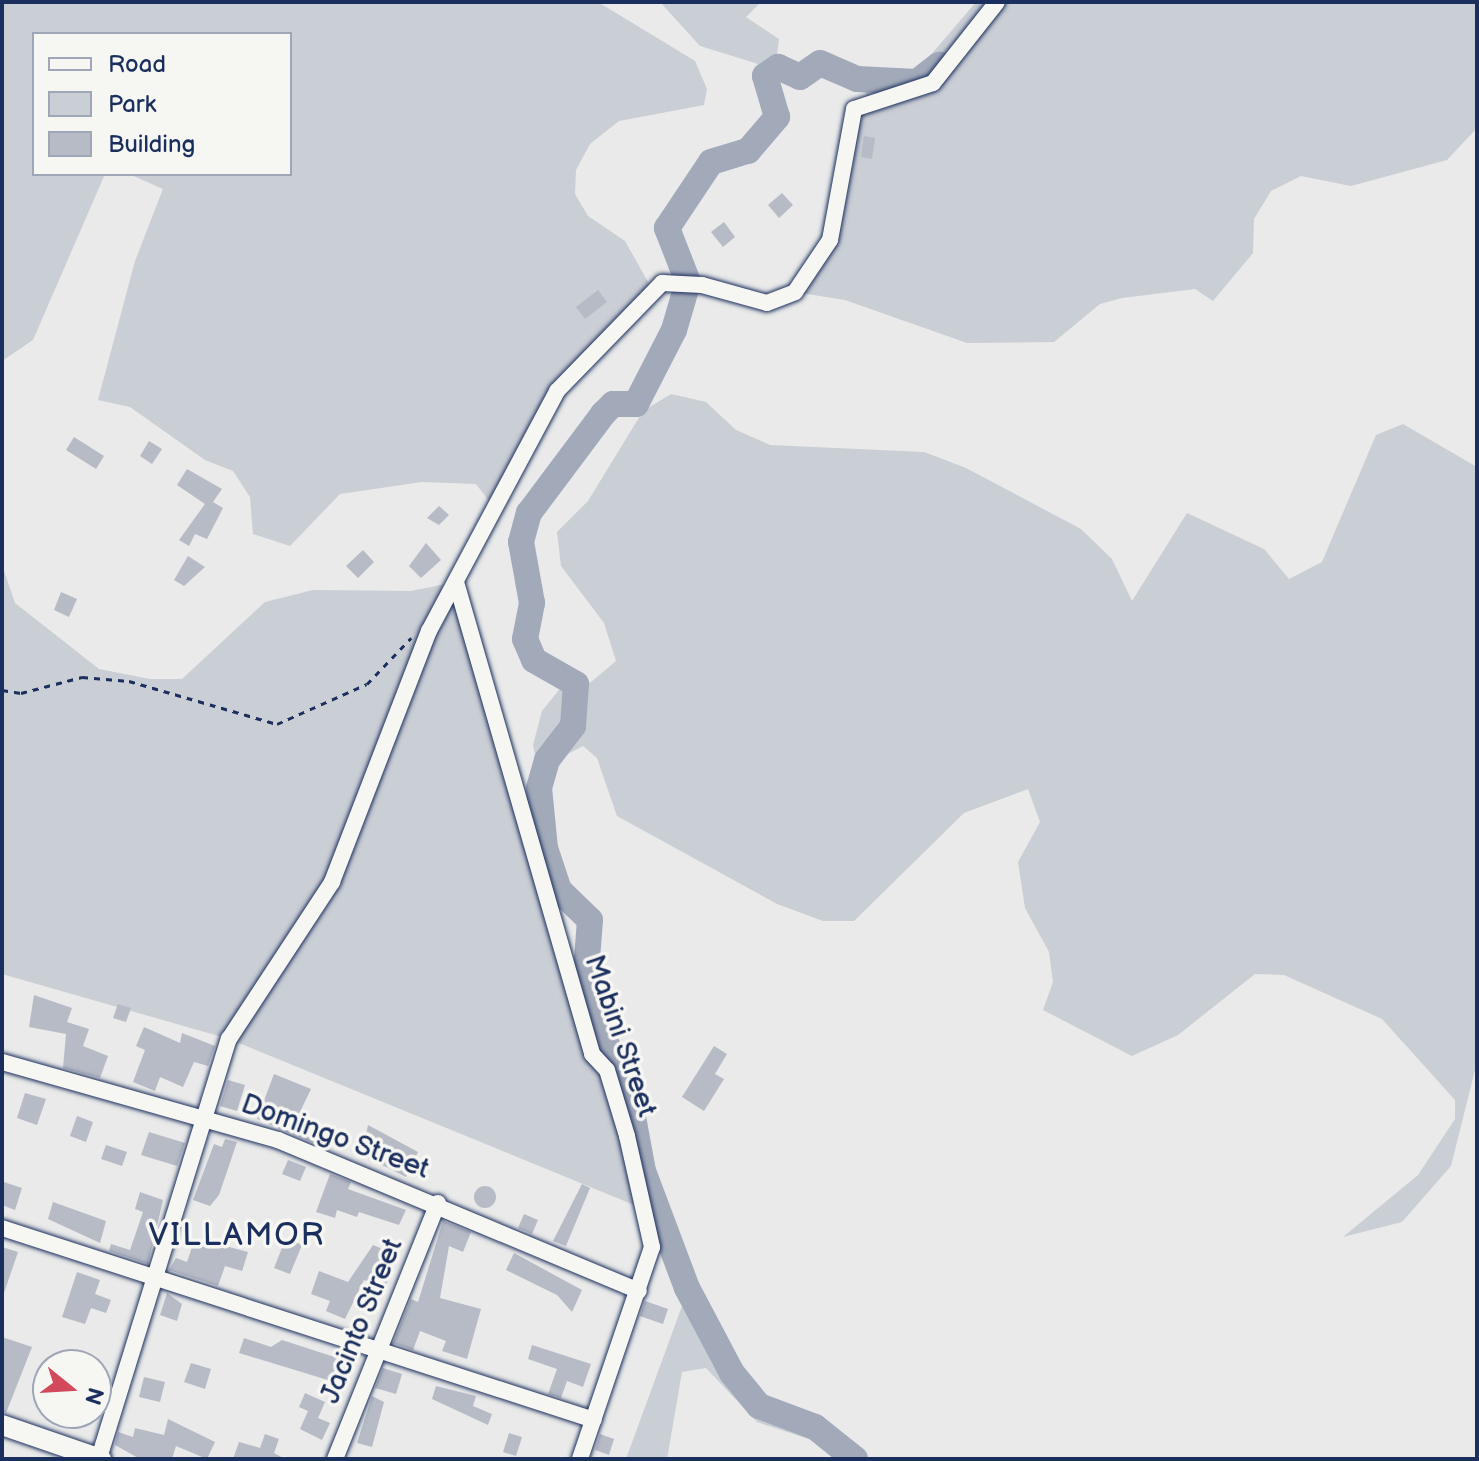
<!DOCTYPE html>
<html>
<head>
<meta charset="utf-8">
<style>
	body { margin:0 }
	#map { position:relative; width:1479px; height:1461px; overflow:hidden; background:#e9eae9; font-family:"Balsamiq Sans",sans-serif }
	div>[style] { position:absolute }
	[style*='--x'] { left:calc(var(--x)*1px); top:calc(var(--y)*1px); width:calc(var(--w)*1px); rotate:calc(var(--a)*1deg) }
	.green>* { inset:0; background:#caced5 }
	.river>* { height:26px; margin:-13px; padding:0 13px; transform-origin:13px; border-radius:13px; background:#a2aaba }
	.building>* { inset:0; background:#b6bbc6 }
	.round { border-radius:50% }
	.path>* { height:3px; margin-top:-1.5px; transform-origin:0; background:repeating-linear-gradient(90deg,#1b2f5e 0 6px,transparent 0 12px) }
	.roads { filter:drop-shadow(0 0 2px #1b2f5e) drop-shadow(0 0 2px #1b2f5e) }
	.minor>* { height:16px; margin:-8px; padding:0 8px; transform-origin:8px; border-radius:8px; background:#f6f6f2 }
	.major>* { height:20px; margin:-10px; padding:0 10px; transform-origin:10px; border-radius:10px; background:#f6f6f2 }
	span { translate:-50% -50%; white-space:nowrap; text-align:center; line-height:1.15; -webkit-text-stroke:7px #f6f6f2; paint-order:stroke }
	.street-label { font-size:28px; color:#1b2f5e }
	.quarter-label { font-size:32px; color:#1b2f5e; letter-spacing:2px }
	.frame { position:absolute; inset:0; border:4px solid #1b2f5e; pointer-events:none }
	.legend { position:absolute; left:32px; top:32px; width:260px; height:144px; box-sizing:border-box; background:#f6f6f2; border:2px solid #9ea6b7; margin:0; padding:10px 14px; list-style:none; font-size:24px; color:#1b2f5e }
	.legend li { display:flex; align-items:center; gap:16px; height:40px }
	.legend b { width:40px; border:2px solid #9ea6b7 }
	.north { position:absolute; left:32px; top:1349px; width:80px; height:80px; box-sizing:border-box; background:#f6f6f2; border:2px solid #9ea6b7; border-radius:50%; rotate:108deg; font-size:22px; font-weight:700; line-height:32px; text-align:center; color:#1b2f5e }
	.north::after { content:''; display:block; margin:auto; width:28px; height:36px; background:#d1495b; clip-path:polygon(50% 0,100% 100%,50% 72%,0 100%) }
</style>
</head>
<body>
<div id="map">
	<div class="green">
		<i style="clip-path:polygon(2px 2px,598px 2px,695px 61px,707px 89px,704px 105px,619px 121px,590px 144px,576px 170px,575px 194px,588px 216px,625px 241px,652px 289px,570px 376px,495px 509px,476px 484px,422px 482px,340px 494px,290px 546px,253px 534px,250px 497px,233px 471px,205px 460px,130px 407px,98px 400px,135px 261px,163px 189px,129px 174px,290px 174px,290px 34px,34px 34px,34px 174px,105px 174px,33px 340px,2px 361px)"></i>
		<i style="clip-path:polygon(660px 2px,761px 2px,746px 17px,779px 39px,777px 54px,768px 67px,700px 46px)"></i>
		<i style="clip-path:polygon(976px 2px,1477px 2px,1477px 128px,1447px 160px,1351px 186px,1301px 176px,1271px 191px,1254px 219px,1253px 253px,1213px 301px,1195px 289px,1122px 298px,1100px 304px,1054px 342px,967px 343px,845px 300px,795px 292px,824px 258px,846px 128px,867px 101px,861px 75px,896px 83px,912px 77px)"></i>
		<i style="clip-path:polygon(671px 394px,706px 402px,736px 430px,770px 445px,924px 452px,966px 468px,1081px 529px,1112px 559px,1132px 601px,1187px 513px,1264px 549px,1289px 579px,1322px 562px,1376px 435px,1403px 424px,1477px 467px,1477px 1062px,1451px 1166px,1402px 1222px,1343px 1237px,1418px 1175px,1455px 1119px,1455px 1100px,1382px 1019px,1284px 975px,1255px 974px,1178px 1035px,1132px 1056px,1043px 1010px,1053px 982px,1049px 952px,1025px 908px,1018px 862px,1040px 822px,1028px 789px,964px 813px,854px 921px,823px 921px,777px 904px,617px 816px,597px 758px,583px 746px,538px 769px,533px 745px,542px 711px,563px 685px,591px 682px,616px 661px,604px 623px,561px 566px,557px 532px,588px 501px,643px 411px)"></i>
		<i style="clip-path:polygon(2px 565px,15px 603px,99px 669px,150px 679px,182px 679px,265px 602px,313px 590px,411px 591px,456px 582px,644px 1209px,229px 1039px,2px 974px)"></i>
		<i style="clip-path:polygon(682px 1306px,770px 1404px,828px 1423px,861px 1459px,839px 1459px,821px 1443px,757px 1422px,706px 1368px,682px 1372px,667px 1459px,626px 1459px)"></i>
	</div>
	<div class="river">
		<i style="--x:855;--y:1459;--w:51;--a:-141.3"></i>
		<i style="--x:815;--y:1427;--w:60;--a:-159.4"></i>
		<i style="--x:759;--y:1406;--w:43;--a:-129.3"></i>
		<i style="--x:732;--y:1373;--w:96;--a:-117.9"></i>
		<i style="--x:687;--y:1288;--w:125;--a:-110.6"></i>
		<i style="--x:643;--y:1171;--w:87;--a:-100.5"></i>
		<i style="--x:627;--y:1085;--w:97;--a:-116.3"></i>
		<i style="--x:584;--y:998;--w:78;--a:-85.6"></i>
		<i style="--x:590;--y:920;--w:43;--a:-135.9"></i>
		<i style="--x:559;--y:890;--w:44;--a:-108.4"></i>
		<i style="--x:545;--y:848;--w:60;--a:-95.7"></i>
		<i style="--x:539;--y:788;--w:29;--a:-74"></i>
		<i style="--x:547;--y:760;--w:43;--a:-52.6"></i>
		<i style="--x:573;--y:726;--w:42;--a:-85.9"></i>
		<i style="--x:576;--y:684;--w:48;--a:-150.3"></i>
		<i style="--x:534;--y:660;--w:23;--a:-113"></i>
		<i style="--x:525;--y:639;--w:37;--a:-79"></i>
		<i style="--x:532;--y:603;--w:62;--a:-100.2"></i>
		<i style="--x:521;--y:542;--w:30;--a:-75"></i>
		<i style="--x:529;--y:513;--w:124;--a:-53.2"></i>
		<i style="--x:603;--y:414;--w:14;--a:-45"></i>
		<i style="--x:613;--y:404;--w:23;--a:0"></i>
		<i style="--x:636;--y:404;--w:83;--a:-62.8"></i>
		<i style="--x:674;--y:330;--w:50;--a:-73.7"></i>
		<i style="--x:688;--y:282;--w:58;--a:-111.3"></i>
		<i style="--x:667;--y:228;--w:79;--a:-56.3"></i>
		<i style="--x:711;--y:162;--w:39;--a:-17"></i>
		<i style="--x:748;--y:151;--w:45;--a:-49.5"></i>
		<i style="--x:777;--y:117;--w:43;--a:-106.3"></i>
		<i style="--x:765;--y:76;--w:16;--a:-35"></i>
		<i style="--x:778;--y:67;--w:24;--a:24"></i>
		<i style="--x:800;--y:77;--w:24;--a:-35"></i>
		<i style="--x:820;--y:63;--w:40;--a:23.4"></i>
		<i style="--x:857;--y:79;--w:60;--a:2.9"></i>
		<i style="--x:917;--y:82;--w:28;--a:-38"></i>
	</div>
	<div class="building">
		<i style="clip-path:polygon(864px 136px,875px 138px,872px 159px,861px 157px)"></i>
		<i style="clip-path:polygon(782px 193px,793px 205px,779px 218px,768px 205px)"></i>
		<i style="clip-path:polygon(724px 222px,735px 237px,723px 247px,711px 232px)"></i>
		<i style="clip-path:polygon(598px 290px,607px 302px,585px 319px,576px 307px)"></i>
		<i style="clip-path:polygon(74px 437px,104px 456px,96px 469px,66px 450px)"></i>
		<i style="clip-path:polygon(149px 441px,162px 449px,152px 464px,140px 456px)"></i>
		<i style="clip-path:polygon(187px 469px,222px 489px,213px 502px,223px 508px,207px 539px,195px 534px,189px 546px,179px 540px,205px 504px,177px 485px)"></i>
		<i style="clip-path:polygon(439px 506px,449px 515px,439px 525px,427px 518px)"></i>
		<i style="clip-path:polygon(426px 543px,441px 560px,421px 578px,409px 566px)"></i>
		<i style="clip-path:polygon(363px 550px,374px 562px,358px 578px,346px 566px)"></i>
		<i style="clip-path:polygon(188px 556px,205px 567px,184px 586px,174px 580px)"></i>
		<i style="clip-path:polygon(61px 592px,77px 599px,69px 617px,54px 610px)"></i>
		<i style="clip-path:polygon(34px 995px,72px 1008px,67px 1022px,89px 1029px,83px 1046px,108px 1056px,100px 1078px,63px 1068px,66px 1034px,29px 1027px)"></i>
		<i style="clip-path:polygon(118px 1004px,131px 1008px,126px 1022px,113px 1018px)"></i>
		<i style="clip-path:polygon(144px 1027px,180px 1043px,182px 1033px,215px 1046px,208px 1066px,194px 1062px,183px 1087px,160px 1077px,155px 1091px,133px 1082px,145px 1050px,136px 1046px)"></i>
		<i style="clip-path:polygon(714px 1046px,727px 1054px,715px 1074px,724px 1079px,704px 1111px,682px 1097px)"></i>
		<i style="clip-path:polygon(274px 1074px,311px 1089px,298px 1116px,300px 1126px,329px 1138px,325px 1148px,257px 1119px)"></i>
		<i style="clip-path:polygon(228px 1080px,245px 1085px,237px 1111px,220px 1106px)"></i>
		<i style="clip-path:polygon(25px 1093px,46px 1099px,37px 1125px,17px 1118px)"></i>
		<i style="clip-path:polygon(77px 1116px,93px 1122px,86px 1142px,70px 1136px)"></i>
		<i style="clip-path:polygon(368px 1125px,418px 1152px,406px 1177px,362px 1155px)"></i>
		<i style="clip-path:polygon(149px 1132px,185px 1143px,177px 1166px,141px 1155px)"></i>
		<i style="clip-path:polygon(225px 1139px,237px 1142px,219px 1195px,210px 1206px,193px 1200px,214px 1144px,222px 1147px)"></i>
		<i style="clip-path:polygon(106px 1145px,127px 1152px,122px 1166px,101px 1159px)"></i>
		<i style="clip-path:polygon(288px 1160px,306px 1167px,300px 1181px,282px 1174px)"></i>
		<i style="clip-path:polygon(330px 1174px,351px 1182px,348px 1189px,406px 1210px,399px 1225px,359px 1212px,357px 1217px,337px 1210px,335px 1218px,316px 1212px)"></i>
		<i style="clip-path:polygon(4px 1182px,22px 1188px,15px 1210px,2px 1205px)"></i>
		<i style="clip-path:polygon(582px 1184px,590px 1188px,566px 1246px,553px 1241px)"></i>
		<i class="round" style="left:474px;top:1186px;width:22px;height:22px"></i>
		<i style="clip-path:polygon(140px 1192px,163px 1200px,148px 1264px,109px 1251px,111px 1244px,130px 1250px,143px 1212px,135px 1209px)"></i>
		<i style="clip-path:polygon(53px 1202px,106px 1221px,100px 1243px,48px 1219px)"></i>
		<i style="clip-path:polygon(524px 1214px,538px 1220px,532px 1234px,518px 1228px)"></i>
		<i style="clip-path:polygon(443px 1221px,471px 1232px,463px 1252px,449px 1246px,440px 1298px,481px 1309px,467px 1359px,442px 1351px,446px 1341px,420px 1331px,413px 1350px,393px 1343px,411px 1299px,418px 1302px)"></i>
		<i style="clip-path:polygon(195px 1238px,248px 1252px,242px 1271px,225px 1266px,218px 1286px,169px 1270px,176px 1258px,187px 1262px)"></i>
		<i style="clip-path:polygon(286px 1238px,302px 1245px,290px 1274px,274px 1268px)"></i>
		<i style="clip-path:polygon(373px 1245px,397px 1255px,385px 1288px,364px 1280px,345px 1319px,326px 1311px,330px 1301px,311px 1294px,319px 1271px,348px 1282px)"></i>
		<i style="clip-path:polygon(2px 1247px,18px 1252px,4px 1293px,2px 1293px)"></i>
		<i style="clip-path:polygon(514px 1253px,582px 1290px,572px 1312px,557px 1295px,506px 1270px)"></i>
		<i style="clip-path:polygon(77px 1272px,100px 1280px,95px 1294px,111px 1300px,106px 1313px,91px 1308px,85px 1324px,62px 1317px)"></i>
		<i style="clip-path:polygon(167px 1293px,182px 1304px,177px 1321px,160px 1315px)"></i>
		<i style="clip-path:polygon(645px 1301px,668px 1309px,663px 1324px,640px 1316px)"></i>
		<i style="clip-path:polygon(2px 1337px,32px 1347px,6px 1413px,2px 1412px)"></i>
		<i style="clip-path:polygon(244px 1338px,271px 1347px,282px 1340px,350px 1362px,341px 1384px,239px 1353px)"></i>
		<i style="clip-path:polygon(532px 1345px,591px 1364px,583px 1387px,567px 1381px,561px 1398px,548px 1394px,557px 1369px,528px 1359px)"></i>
		<i style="clip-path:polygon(63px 1352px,94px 1363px,94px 1365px,59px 1365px)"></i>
		<i style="clip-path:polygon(191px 1363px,211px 1369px,205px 1389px,184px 1382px)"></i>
		<i style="clip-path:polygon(383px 1368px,402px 1374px,396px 1394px,375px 1388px)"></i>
		<i style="clip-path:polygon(144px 1377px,165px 1382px,160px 1402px,139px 1397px)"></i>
		<i style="clip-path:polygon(436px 1386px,476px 1396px,473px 1406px,492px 1414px,488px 1425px,432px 1399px)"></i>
		<i style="clip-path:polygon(305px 1393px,325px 1402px,318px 1418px,330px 1423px,322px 1440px,300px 1429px,308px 1411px,299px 1407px)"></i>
		<i style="clip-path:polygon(372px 1396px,384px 1402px,372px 1447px,357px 1443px)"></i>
		<i style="clip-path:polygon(168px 1419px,215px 1442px,207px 1459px,176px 1446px,172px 1459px,140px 1459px,115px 1445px,118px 1432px,133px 1437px,135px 1428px,164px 1435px)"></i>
		<i style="clip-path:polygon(509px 1433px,522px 1437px,516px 1456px,503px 1452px)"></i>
		<i style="clip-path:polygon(265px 1434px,279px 1439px,274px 1453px,285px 1459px,233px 1459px,239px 1442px,260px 1448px)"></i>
		<i style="clip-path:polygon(600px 1434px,614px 1439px,609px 1455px,595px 1450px)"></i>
	</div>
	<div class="path">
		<i style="--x:2;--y:690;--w:19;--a:9"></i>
		<i style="--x:21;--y:693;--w:63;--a:-14.7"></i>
		<i style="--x:82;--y:677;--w:47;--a:4.9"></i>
		<i style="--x:129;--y:681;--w:154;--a:16.2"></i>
		<i style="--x:277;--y:724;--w:98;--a:-24"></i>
		<i style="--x:367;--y:684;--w:64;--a:-46.3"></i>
	</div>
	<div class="roads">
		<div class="minor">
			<i style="--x:456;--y:582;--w:491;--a:73.9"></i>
			<i style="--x:592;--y:1054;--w:22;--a:47"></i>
			<i style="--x:607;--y:1070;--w:69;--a:73.1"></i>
			<i style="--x:627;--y:1136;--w:114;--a:77.3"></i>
			<i style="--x:652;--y:1247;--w:224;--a:108.8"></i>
			<i style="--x:2;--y:1062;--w:287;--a:15.8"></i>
			<i style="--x:278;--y:1140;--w:391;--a:22.7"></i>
			<i style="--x:2;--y:1228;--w:622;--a:17.97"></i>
			<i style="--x:99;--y:1458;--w:439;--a:-72.8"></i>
			<i style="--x:229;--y:1039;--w:188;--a:-56.7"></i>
			<i style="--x:332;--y:882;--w:269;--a:-68.9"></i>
			<i style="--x:429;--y:631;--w:272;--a:-61.9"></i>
			<i style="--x:557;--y:391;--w:151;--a:-45.8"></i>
			<i style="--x:662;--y:283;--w:40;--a:2.9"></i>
			<i style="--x:702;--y:285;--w:67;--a:15.5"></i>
			<i style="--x:767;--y:303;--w:30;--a:-21"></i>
			<i style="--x:795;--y:292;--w:63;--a:-56.1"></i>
			<i style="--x:830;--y:240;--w:133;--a:-79.6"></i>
			<i style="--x:854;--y:109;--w:83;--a:-18.2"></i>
			<i style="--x:933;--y:83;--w:103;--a:-51.7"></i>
			<i style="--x:335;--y:1459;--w:276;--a:-68.1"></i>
		</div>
		<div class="major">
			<i style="--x:2;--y:1425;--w:105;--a:19"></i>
		</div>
	</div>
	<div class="street-label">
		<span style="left:620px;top:1036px;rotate:71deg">Mabini Street</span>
		<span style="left:335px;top:1137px;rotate:20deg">Domingo Street</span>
		<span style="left:362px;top:1321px;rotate:-68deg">Jacinto Street</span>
	</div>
	<div class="quarter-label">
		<span style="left:237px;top:1236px">VILLAMOR</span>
	</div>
	<div class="frame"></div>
	<ul class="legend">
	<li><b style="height:10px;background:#f6f6f2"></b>Road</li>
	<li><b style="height:22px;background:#caced5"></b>Park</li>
	<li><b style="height:22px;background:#b6bbc6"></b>Building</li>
	</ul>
	<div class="north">N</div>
</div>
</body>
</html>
